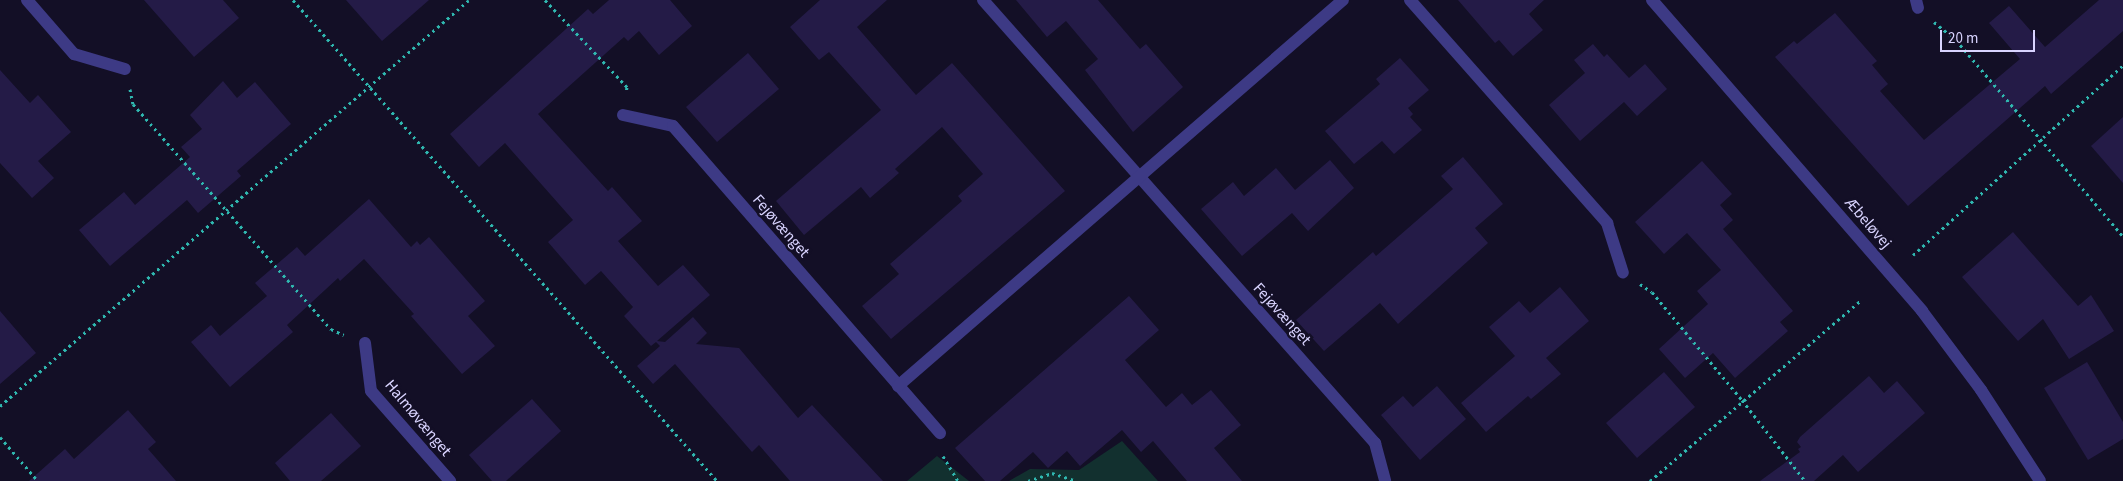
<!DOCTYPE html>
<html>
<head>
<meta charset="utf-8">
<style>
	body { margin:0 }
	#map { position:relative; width:2123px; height:481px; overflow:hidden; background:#130f26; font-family:"Source Sans 3",sans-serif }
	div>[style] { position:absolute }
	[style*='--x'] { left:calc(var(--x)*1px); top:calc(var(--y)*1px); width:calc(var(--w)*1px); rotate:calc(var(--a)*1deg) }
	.green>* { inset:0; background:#12302f }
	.building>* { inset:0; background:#241b47 }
	.path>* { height:3px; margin-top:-1.5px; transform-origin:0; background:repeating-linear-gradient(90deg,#2fb8b0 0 2.5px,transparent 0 6.5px) }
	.street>* { height:12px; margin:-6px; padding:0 6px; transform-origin:6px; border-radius:6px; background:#3d3a85 }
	span { translate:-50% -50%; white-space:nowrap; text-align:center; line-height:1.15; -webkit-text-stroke:5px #130f26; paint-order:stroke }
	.street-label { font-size:16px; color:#d9d4ff }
	.scale { position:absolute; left:1940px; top:30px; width:95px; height:22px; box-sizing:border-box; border:2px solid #d9d4ff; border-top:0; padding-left:6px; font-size:15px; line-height:18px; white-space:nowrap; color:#d9d4ff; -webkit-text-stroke:4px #130f26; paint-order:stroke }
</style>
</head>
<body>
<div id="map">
	<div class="green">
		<i style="clip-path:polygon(1122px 441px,1158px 481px,1009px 481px,1030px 469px,1079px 470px)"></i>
		<i style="clip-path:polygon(937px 456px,969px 481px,907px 481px)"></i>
	</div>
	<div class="building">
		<i style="clip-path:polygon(144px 0,223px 0,239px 18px,194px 57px)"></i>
		<i style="clip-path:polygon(346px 0,429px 0,382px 41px)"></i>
		<i style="clip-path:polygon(609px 0,670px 0,692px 26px,659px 55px,639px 31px,628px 41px,624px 37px,538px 114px,608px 191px,612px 187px,642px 221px,618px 241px,658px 286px,683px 265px,710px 295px,657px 341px,665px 342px,693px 317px,707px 333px,696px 344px,739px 348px,798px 418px,812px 405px,883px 481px,790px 481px,759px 445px,752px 452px,675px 364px,653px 384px,637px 366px,660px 346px,656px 342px,651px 346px,624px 316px,633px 307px,601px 271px,585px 285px,548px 242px,573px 220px,505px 143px,479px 167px,450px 134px,588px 9px,593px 14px)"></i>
		<i style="clip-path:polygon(820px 0,887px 0,857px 27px,916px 95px,952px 63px,1065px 191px,891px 339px,862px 306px,899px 274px,890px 264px,962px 201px,958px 196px,983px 174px,942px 127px,895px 169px,899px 173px,870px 198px,861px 187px,804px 235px,776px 201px,881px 110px,829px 52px,819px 60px,790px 27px)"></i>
		<i style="clip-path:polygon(1016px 0,1098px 0,1140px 49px,1146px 44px,1183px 87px,1133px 132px,1085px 70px,1098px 59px,1066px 21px,1047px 37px)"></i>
		<i style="clip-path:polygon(1458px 0,1544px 0,1529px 14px,1543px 30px,1513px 56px,1499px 40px,1495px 43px)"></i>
		<i style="clip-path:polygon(2099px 0,2123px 0,2123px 31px,2051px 94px,2045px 86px,1908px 206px,1775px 57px,1794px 41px,1797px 44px,1835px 13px,1877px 61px,1872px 65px,1888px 84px,1880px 91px,1924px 140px,2020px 59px,1989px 23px,2009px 6px,2045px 47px)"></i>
		<i style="clip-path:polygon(1593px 44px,1604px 57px,1607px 54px,1629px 78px,1645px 64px,1667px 89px,1637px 116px,1624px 102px,1580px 141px,1549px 105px,1585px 73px,1574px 60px)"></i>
		<i style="clip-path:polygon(748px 53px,779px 89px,717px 142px,686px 107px)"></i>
		<i style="clip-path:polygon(1400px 58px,1429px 90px,1408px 108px,1413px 114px,1410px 117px,1422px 130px,1394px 154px,1382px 141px,1354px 164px,1325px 131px,1380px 84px,1376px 79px)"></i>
		<i style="clip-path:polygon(0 70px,30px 103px,38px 95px,71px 132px,38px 161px,54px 178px,32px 198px,0 163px)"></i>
		<i style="clip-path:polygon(223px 81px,237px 98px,255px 82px,291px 124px,237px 171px,241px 176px,198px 213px,187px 200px,110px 266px,79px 230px,124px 192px,135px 205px,190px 157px,181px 147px,202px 129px,190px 115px)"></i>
		<i style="clip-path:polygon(2123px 117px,2123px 183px,2091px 146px)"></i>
		<i style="clip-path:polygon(1463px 157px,1503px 204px,1475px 228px,1488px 243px,1398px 324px,1380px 303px,1324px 351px,1296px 320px,1373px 252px,1376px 256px,1453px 189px,1441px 176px)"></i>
		<i style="clip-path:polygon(1330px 160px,1354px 188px,1308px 231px,1292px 213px,1242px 256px,1201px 209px,1233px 182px,1244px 196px,1276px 168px,1295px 190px)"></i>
		<i style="clip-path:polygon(1702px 161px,1732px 194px,1720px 205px,1733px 220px,1723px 229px,1793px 311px,1780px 322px,1788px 331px,1735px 378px,1713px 353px,1685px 378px,1659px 349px,1708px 304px,1697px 291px,1721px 270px,1687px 233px,1664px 254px,1635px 222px)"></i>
		<i style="clip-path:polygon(369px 199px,411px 247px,417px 241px,420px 245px,429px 237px,485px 301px,468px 316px,495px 346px,462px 374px,411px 316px,414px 314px,364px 259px,340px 281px,338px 278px,287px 325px,293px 332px,230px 387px,191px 342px,211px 325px,220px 336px,267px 296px,255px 283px,297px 247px,305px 256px)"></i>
		<i style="clip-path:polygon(2013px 232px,2078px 306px,2091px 295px,2114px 331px,2069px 359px,2043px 319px,2018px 341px,1962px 277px)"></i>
		<i style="clip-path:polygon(1560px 287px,1589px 321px,1546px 358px,1561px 374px,1531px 399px,1528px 396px,1486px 432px,1461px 403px,1515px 356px,1489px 327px,1519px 301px,1530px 313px)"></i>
		<i style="clip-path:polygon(1129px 296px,1159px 330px,1125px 360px,1166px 407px,1182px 393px,1192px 405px,1211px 390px,1241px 425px,1214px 448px,1242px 481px,1187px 481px,1153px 441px,1141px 452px,1122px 430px,1080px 466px,1067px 451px,1048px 468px,1033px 452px,1000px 481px,985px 481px,955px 448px)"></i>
		<i style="clip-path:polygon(0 311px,36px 353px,0 384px)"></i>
		<i style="clip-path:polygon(2087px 362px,2123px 422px,2123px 439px,2088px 460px,2044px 388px)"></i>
		<i style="clip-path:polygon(1664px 372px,1695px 407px,1637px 458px,1606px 423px)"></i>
		<i style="clip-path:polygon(1869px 376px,1884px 393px,1897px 381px,1925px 413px,1858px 472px,1843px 455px,1814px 481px,1760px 481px,1800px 452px,1798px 449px,1801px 447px,1797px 442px,1800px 437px)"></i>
		<i style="clip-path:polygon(1437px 386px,1466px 419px,1420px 460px,1381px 415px,1403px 396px,1413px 407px)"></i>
		<i style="clip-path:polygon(532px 399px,561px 431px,506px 481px,492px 481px,469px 455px)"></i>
		<i style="clip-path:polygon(128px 410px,156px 442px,148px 449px,176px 481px,29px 481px,65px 449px,74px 459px)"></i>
		<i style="clip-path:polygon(331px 413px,361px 446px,321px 481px,290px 481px,275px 463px)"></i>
	</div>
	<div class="path">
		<i style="--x:293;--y:0;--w:641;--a:48.6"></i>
		<i style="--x:545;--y:0;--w:120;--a:46.7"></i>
		<i style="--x:627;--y:87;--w:5;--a:101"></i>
		<i style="--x:1934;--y:22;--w:28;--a:39"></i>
		<i style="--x:1956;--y:40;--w:257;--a:49.6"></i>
		<i style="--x:130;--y:89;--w:15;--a:79"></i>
		<i style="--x:133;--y:104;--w:300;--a:48.7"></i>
		<i style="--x:331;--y:329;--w:14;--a:25"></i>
		<i style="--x:1913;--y:255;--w:283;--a:-42.1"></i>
		<i style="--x:1640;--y:284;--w:14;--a:34"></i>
		<i style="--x:1652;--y:292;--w:141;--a:50.2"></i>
		<i style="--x:1742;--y:400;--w:103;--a:52.1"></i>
		<i style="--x:0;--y:406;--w:620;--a:-40.88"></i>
		<i style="--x:0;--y:437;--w:58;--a:49.2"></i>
		<i style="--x:943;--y:456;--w:29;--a:59"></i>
		<i style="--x:1028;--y:481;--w:25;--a:-18"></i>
		<i style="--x:1052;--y:473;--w:25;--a:18"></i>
		<i style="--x:1650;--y:481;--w:278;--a:-40.6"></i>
	</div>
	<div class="street">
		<i style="--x:27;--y:0;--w:72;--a:49"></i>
		<i style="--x:74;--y:54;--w:53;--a:16.4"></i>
		<i style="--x:983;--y:0;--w:592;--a:48.5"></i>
		<i style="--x:1375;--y:443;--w:39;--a:75"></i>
		<i style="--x:1410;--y:0;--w:298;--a:48.5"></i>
		<i style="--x:1607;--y:223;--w:52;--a:72.3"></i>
		<i style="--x:1652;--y:0;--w:412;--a:49"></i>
		<i style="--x:1922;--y:311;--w:99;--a:53.2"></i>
		<i style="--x:1981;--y:390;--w:108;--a:57"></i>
		<i style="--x:1916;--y:0;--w:8;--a:76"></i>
		<i style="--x:623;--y:115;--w:51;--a:12.4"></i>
		<i style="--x:673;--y:126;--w:407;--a:49"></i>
		<i style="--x:365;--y:343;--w:48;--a:82.9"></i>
		<i style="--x:371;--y:391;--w:120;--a:48.7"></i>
		<i style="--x:898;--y:386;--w:589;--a:-40.94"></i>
	</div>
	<div class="street-label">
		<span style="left:1868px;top:223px;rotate:49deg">Æbeløvej</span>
		<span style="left:781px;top:226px;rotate:49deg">Fejøvænget</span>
		<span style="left:1282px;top:314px;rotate:48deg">Fejøvænget</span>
		<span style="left:418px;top:418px;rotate:50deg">Halmøvænget</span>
	</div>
	<div class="scale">20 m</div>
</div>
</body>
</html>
